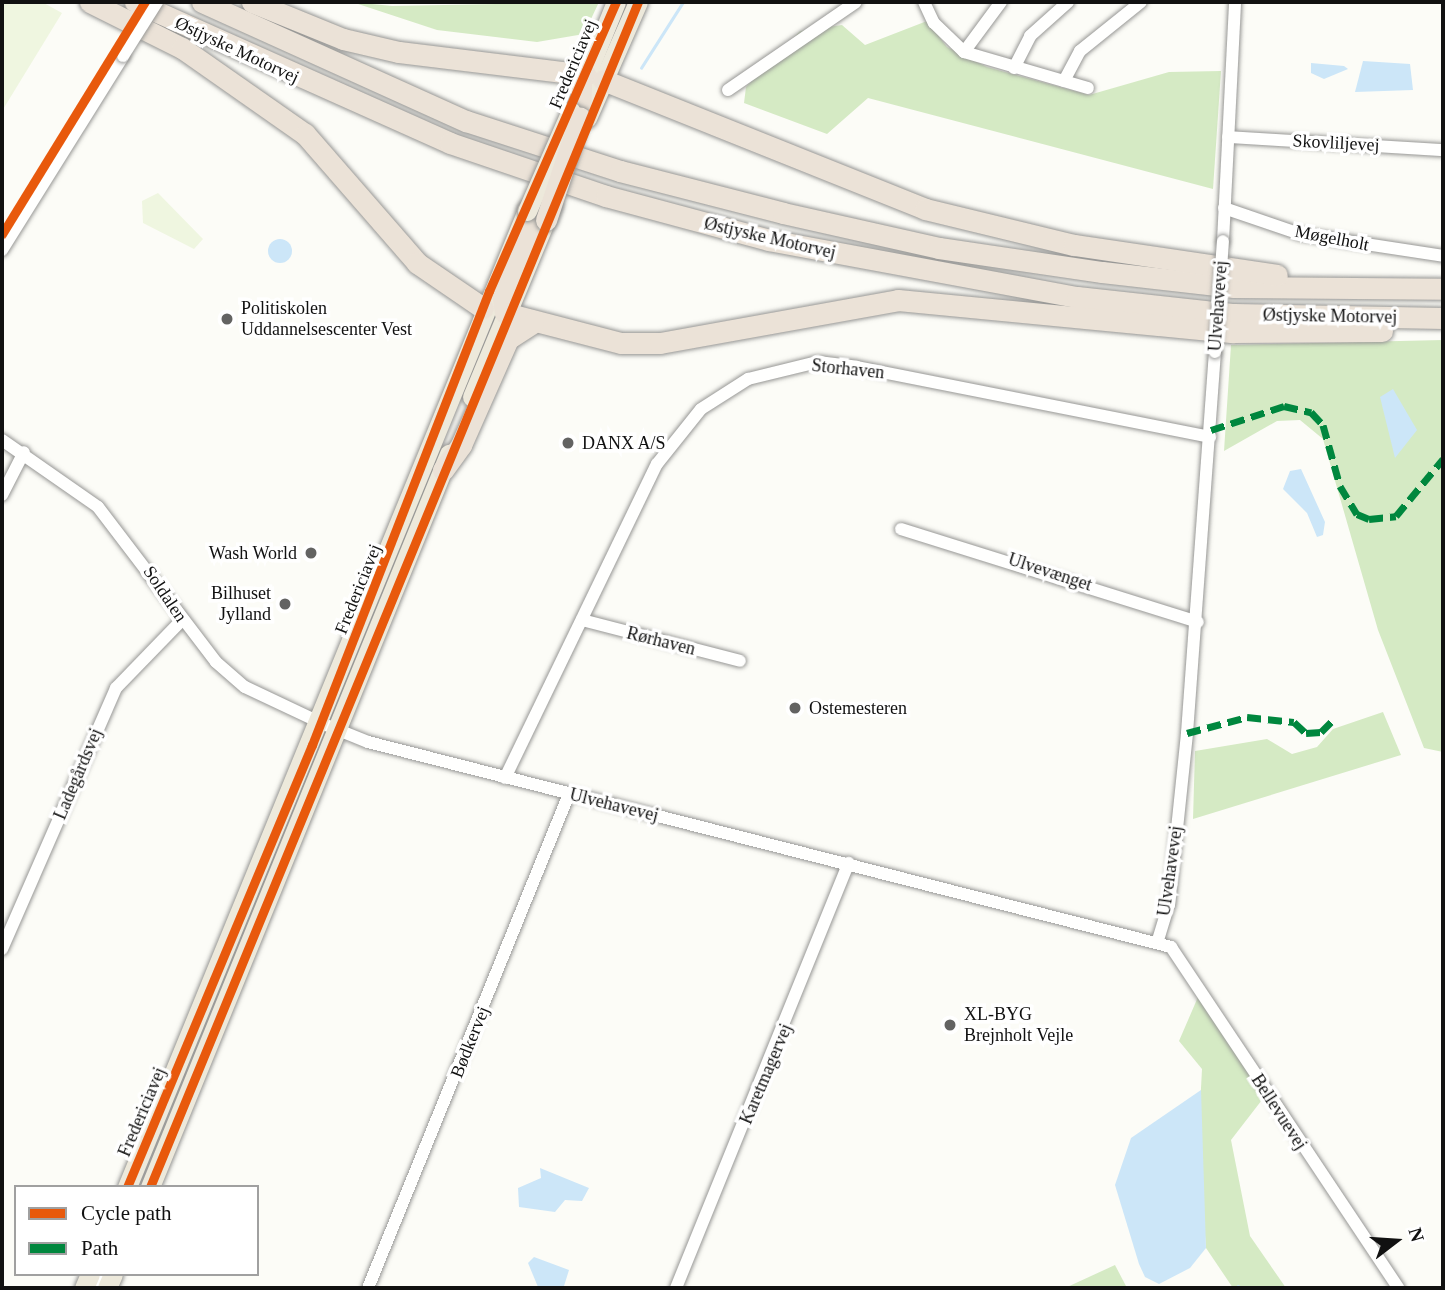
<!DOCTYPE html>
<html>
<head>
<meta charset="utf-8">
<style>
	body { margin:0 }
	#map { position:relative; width:1445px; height:1290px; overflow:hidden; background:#fcfcf7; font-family:"Times New Roman",serif }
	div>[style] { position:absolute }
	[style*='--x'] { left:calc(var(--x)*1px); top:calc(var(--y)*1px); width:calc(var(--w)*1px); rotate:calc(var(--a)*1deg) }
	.forest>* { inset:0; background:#d5eac4 }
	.pitch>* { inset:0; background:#eff6e0 }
	.water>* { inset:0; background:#cce6f8 }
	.round { border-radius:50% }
	.stream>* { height:2.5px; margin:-1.25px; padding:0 1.25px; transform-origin:1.25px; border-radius:1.25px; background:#cce6f8 }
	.roads { filter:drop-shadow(0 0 2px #979795) drop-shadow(0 0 2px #979795) }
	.minor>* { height:12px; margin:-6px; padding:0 6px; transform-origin:6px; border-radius:6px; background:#fffffe }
	.tertiary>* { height:16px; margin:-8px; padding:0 8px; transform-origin:8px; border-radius:8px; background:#fffffe }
	.primary>* { height:19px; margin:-9.5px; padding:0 9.5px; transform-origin:9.5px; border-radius:9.5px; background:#ede9db }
	.motorway>* { height:21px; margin:-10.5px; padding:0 10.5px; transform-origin:10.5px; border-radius:10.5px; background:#ebe2d7 }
	.bridges { filter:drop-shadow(0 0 2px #979795) drop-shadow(0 0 2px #979795) }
	.minor-bridge>* { height:12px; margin:-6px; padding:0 6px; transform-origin:6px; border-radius:6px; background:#fffffe }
	.primary-bridge>* { height:19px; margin:-9.5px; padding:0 9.5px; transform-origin:9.5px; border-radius:9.5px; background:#ede9db }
	.motorway-bridge>* { height:21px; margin:-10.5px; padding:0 10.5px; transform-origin:10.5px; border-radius:10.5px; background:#ebe2d7 }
	.quiet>* { height:7px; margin-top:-3.5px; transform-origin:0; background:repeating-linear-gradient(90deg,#00873e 0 14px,transparent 0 21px) }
	.cycleway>* { height:9px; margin:-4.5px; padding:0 4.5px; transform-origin:4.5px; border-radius:4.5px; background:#e8590c }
	.dots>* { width:19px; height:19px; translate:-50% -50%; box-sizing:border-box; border:4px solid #fff; border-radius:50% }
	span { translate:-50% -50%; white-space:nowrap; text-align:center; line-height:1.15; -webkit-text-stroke:7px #fff; paint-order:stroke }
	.street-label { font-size:18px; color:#111 }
	.poi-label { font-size:18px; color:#111 }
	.left { translate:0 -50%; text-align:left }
	.right { translate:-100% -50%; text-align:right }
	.frame { position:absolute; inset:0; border:4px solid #111; pointer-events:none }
	.legend { position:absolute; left:14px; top:1185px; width:245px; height:91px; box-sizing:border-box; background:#fff; border:2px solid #a0a0a0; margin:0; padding:9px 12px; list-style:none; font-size:21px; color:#111 }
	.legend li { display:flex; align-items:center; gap:14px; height:35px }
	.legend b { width:35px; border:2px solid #a0a0a0 }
	.north { position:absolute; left:1361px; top:1206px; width:70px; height:70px; -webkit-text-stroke:5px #fff; paint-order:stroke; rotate:73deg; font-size:19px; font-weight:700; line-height:28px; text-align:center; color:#111 }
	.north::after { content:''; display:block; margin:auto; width:24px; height:32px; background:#111; clip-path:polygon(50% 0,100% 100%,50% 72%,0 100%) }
</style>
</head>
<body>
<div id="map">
	<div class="forest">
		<i style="clip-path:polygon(352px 2px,392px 6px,599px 2px,584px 34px,537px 42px,437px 30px)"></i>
		<i style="clip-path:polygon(927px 21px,947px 47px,987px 67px,1089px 95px,1169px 72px,1221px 71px,1213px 189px,868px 98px,827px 134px,744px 103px,746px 87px,800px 31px,842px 25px,865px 45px)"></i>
		<i style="clip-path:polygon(1443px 340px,1443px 752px,1424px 748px,1378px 630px,1323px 439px,1300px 420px,1277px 421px,1224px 451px,1231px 345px)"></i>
		<i style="clip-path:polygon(1383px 712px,1401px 755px,1193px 819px,1195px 751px,1267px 739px,1292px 754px,1317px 747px,1333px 729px)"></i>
		<i style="clip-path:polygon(1198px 997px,1265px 1096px,1231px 1140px,1250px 1236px,1286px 1288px,1233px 1288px,1206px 1248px,1198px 1145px,1202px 1069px,1179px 1041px)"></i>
		<i style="clip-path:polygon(1115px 1265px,1127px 1288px,1065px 1288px)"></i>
	</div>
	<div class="pitch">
		<i style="clip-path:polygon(2px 2px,42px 2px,62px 13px,2px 111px)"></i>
		<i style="clip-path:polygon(158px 193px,203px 239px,194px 249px,143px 223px,142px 201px)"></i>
	</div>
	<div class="water">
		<i style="clip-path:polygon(1363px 61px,1410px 64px,1413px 90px,1355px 92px)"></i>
		<i style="clip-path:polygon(1311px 63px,1344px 66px,1348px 69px,1324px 79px,1311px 73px)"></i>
		<i class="round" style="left:268px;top:239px;width:24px;height:24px"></i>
		<i style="clip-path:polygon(1393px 389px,1417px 430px,1395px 458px,1380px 397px)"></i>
		<i style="clip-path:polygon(1301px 469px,1325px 522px,1323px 535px,1317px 537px,1307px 513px,1283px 489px,1290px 471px)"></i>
		<i style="clip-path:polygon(1201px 1090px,1206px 1248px,1190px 1268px,1159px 1284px,1145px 1277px,1139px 1264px,1115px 1185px,1131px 1138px)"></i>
		<i style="clip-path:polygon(540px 1168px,589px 1188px,582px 1201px,565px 1200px,555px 1212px,519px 1207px,518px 1188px,541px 1178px)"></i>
		<i style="clip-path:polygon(534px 1257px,569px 1270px,564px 1286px,538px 1287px,528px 1263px)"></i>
	</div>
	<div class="stream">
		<i style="--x:641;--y:68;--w:78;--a:-57.5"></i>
		<i style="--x:1238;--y:1286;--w:3;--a:45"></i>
	</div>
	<div class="roads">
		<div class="minor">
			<i style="--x:924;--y:2;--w:23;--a:65"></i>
			<i style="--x:934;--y:23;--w:42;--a:44"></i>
			<i style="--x:964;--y:52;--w:129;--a:16.2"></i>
			<i style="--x:964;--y:52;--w:62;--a:-53.5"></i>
			<i style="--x:1014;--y:68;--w:36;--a:-63"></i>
			<i style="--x:1030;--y:36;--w:51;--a:-41.8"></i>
			<i style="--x:1064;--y:81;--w:34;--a:-62"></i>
			<i style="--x:1080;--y:51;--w:78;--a:-38.8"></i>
			<i style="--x:728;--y:90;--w:155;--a:-34.5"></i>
			<i style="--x:1228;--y:137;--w:215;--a:3.5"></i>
			<i style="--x:1224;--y:208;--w:80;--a:18.9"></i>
			<i style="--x:1300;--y:234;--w:145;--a:8.7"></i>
			<i style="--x:1223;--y:241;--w:239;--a:-87.1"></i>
			<i style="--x:2;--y:250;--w:229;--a:-58"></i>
			<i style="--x:2;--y:440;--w:117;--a:34.9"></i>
			<i style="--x:98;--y:507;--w:195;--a:52.7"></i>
			<i style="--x:216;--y:662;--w:38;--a:41"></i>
			<i style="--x:245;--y:687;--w:84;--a:25.3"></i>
			<i style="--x:321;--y:723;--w:51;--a:22"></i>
			<i style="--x:368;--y:742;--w:829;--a:14.32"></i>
			<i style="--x:1171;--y:947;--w:410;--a:56.3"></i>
			<i style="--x:2;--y:495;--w:48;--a:-62.9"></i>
			<i style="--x:901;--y:529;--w:311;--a:17.4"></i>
			<i style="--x:582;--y:620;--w:163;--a:14.5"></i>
			<i style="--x:505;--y:778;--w:349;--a:-64.2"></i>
			<i style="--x:657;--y:464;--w:70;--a:-51.3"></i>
			<i style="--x:701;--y:409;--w:56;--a:-32.6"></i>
			<i style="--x:748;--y:379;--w:72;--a:-13.7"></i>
			<i style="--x:818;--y:362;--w:39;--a:7"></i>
			<i style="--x:857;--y:367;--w:360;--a:11.2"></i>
			<i style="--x:1158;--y:940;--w:37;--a:-73"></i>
			<i style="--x:1169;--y:905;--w:173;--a:-84"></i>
			<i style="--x:1187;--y:733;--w:382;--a:-85.8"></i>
			<i style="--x:2;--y:949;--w:285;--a:-66.4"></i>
			<i style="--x:116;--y:688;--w:95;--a:-45.9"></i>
			<i style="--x:368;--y:1288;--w:533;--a:-67.86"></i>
			<i style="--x:676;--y:1288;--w:459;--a:-67.9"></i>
		</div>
		<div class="tertiary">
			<i style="--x:95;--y:1288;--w:15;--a:-70"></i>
		</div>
		<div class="primary">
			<i style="--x:581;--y:88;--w:93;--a:-67.9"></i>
			<i style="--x:587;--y:118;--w:127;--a:-66.3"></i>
			<i style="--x:472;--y:397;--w:208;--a:-67.4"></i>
			<i style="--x:127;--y:1187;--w:1050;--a:-67.73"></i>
			<i style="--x:150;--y:1187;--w:792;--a:-67.81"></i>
			<i style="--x:84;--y:1288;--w:15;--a:-67"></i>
			<i style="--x:107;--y:1288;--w:15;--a:-67"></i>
		</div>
		<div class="motorway">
			<i style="--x:90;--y:2;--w:103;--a:26.6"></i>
			<i style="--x:182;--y:48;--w:150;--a:35"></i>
			<i style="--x:305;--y:134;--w:171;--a:49"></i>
			<i style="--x:417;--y:263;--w:80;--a:34.3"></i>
			<i style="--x:135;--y:2;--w:345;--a:24.1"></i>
			<i style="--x:450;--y:143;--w:165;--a:18.8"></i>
			<i style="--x:606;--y:196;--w:169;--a:15.1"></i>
			<i style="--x:769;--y:240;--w:313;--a:10.5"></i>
			<i style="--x:1077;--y:297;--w:158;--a:6.2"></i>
			<i style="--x:1234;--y:314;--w:209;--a:1.1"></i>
			<i style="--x:202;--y:2;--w:290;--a:24.3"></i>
			<i style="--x:466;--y:121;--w:162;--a:18"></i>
			<i style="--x:620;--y:171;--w:168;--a:14.4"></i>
			<i style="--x:783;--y:213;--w:160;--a:12.6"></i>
			<i style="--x:939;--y:248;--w:165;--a:8.4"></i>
			<i style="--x:1102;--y:272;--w:133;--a:6.5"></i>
			<i style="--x:1234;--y:287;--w:209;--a:0.5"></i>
			<i style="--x:252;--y:2;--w:98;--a:22.1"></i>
			<i style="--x:343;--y:39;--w:57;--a:13.1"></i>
			<i style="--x:399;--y:52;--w:188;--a:7"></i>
			<i style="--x:573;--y:73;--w:15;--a:58"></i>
			<i style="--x:581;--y:86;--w:31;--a:92"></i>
			<i style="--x:603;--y:80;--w:347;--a:21.8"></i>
			<i style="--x:925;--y:209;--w:153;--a:13.6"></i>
			<i style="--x:1074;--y:245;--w:205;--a:8.4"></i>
			<i style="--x:527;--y:211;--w:20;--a:90"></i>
			<i style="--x:527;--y:231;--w:66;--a:112.3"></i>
			<i style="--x:502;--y:292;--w:21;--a:82"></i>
			<i style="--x:505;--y:313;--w:120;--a:14.5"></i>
			<i style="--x:621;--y:343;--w:39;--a:0"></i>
			<i style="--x:660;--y:343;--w:242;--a:-10.2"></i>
			<i style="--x:898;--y:300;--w:337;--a:5.5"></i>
			<i style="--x:1233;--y:332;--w:149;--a:-0.4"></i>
			<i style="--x:443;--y:470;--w:31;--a:-54"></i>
			<i style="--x:461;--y:445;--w:116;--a:-66.1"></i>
			<i style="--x:508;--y:339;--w:30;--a:-33"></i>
		</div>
	</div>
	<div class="bridges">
		<div class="minor-bridge">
			<i style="--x:123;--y:56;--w:64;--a:-57.8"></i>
			<i style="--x:1215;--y:352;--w:111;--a:-85.9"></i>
		</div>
		<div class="primary-bridge">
			<i style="--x:527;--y:211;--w:109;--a:-66.3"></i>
		</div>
		<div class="motorway-bridge">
			<i style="--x:546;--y:220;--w:108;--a:-71.7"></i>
		</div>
	</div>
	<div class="quiet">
		<i style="--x:1211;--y:430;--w:77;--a:-18.2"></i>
		<i style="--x:1284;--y:406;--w:28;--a:13"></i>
		<i style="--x:1311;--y:412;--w:18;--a:47"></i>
		<i style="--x:1323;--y:425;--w:63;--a:74.4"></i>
		<i style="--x:1340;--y:486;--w:33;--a:59"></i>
		<i style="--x:1357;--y:514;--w:13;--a:23"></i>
		<i style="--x:1369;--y:519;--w:27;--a:-6"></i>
		<i style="--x:1396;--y:516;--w:74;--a:-50.5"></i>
		<i style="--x:1187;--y:733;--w:62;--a:-14.9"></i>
		<i style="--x:1247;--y:717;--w:47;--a:6.1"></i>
		<i style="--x:1294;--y:722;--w:16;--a:43"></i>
		<i style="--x:1306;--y:733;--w:15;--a:-4"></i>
		<i style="--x:1321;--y:732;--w:16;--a:-45"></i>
	</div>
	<div class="cycleway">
		<i style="--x:2;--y:234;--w:273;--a:-58.4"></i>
		<i style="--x:127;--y:1187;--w:479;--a:-67.3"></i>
		<i style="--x:312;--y:745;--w:487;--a:-68.7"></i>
		<i style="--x:489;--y:291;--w:316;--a:-66.3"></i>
		<i style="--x:150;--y:1187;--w:1282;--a:-67.62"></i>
	</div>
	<div class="dots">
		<i style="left:227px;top:319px;background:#636362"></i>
		<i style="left:568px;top:443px;background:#636362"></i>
		<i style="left:311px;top:553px;background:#636362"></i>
		<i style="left:285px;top:604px;background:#636362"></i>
		<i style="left:795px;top:708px;background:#636362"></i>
		<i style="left:950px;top:1025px;background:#636362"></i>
	</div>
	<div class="street-label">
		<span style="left:237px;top:50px;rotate:25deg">Østjyske Motorvej</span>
		<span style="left:573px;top:64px;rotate:-67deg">Fredericiavej</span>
		<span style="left:1336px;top:143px;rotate:3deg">Skovliljevej</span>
		<span style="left:770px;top:238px;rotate:13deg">Østjyske Motorvej</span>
		<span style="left:1332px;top:238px;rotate:11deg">Møgelholt</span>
		<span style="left:1218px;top:306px;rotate:-86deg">Ulvehavevej</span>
		<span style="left:1330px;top:316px;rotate:1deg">Østjyske Motorvej</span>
		<span style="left:848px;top:369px;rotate:6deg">Storhaven</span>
		<span style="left:1050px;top:572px;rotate:18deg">Ulvevænget</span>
		<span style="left:358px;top:589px;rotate:-68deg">Fredericiavej</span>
		<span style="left:165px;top:594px;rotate:56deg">Soldalen</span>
		<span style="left:661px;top:641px;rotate:14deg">Rørhaven</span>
		<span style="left:78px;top:774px;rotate:-67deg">Ladegårdsvej</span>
		<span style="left:614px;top:805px;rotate:14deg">Ulvehavevej</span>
		<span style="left:1170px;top:871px;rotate:-82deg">Ulvehavevej</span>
		<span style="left:470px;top:1042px;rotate:-68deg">Bødkervej</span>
		<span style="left:766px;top:1074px;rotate:-67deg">Karetmagervej</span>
		<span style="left:142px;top:1112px;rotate:-67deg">Fredericiavej</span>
		<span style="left:1279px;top:1112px;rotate:57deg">Bellevuevej</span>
	</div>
	<div class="poi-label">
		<span class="left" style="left:241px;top:319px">Politiskolen<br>Uddannelsescenter Vest</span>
		<span class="left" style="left:582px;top:443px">DANX A/S</span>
		<span class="right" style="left:297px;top:553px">Wash World</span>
		<span class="right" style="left:271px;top:604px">Bilhuset<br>Jylland</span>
		<span class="left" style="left:809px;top:708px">Ostemesteren</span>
		<span class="left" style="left:964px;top:1025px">XL-BYG<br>Brejnholt Vejle</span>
	</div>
	<div class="frame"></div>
	<ul class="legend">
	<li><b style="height:9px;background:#e8590c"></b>Cycle path</li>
	<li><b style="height:9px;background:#00873e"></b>Path</li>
	</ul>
	<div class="north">N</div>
</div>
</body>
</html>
